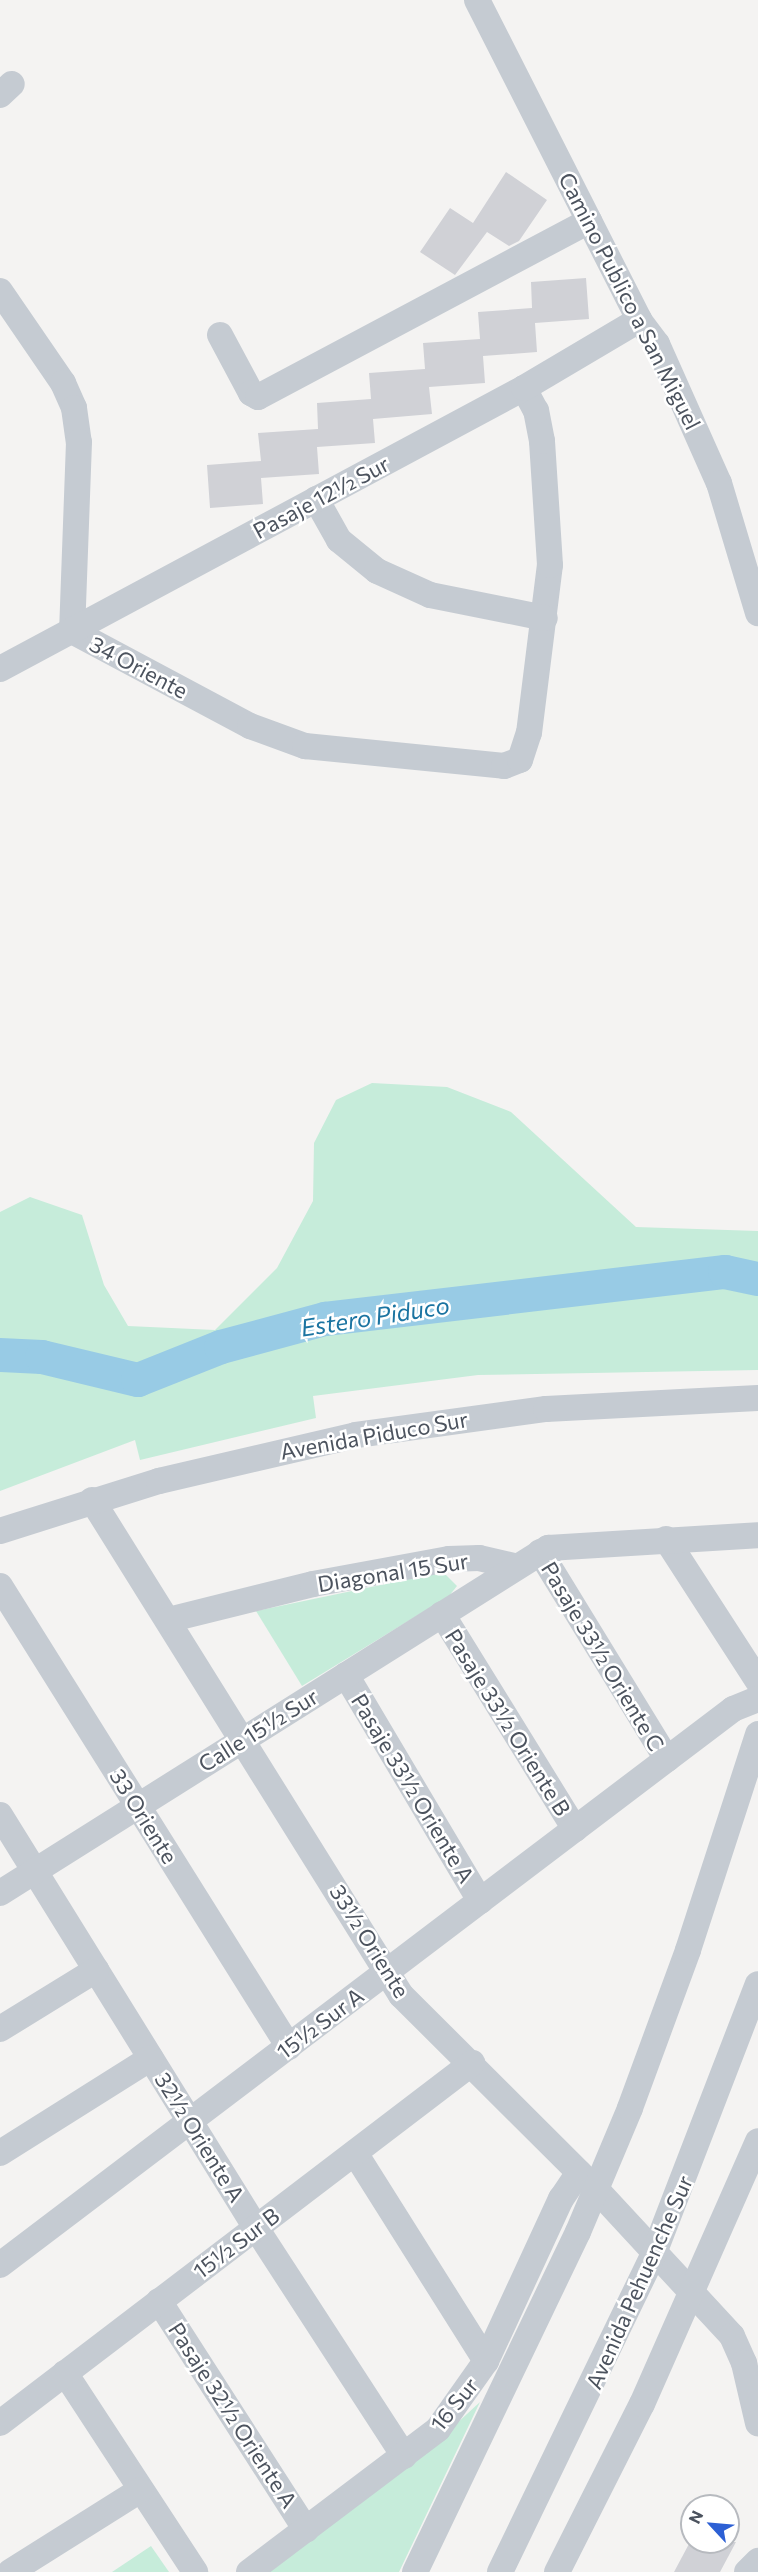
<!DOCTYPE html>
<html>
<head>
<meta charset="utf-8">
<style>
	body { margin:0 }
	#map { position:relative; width:758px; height:2572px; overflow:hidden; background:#f4f3f2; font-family:Commissioner,sans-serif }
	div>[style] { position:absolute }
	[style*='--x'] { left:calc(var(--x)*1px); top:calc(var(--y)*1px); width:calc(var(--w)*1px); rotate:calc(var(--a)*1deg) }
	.green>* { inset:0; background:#c6ecda }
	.river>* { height:34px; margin:-17px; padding:0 17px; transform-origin:17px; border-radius:17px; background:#98cbe5 }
	.building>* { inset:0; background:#d0d1d6 }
	.minor>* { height:26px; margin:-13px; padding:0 13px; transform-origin:13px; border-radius:13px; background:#c5cbd2 }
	span { translate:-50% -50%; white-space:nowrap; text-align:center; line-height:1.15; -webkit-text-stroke:5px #fff; paint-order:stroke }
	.street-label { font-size:22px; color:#4c535e }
	.water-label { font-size:24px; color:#1b74a1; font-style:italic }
	.north { position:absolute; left:680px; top:2494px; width:60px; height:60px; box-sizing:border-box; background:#fff; border:2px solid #b7babf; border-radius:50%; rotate:296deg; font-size:16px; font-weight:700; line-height:24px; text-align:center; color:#4c535e }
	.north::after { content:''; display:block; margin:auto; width:21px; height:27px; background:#2d60d4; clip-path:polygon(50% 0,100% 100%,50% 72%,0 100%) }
</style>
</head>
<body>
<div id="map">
	<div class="green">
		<i style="clip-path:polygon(372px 1083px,447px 1087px,511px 1112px,636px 1227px,758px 1231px,758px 1370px,478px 1375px,313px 1396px,316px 1418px,140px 1460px,135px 1440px,0 1491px,0 1212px,30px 1197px,82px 1215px,104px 1285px,128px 1326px,215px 1330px,277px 1268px,313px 1201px,314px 1143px,336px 1100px)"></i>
		<i style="clip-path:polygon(443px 1572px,457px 1586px,449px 1596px,302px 1686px,256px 1611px)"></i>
		<i style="clip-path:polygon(480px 2402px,399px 2572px,268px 2572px,417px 2460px)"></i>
		<i style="clip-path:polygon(151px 2546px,169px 2572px,112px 2572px)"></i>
	</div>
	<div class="river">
		<i style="--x:0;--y:1355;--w:42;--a:2.7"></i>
		<i style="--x:42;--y:1357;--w:99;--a:13.5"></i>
		<i style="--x:138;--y:1380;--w:89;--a:-21.7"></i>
		<i style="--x:221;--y:1347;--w:108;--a:-15.1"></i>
		<i style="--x:325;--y:1319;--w:403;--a:-6.7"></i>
		<i style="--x:725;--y:1272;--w:34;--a:12"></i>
	</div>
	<div class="building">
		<i style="clip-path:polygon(506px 172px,547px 200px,519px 241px,509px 246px,487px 232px,455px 275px,420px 252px,450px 208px,473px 223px)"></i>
		<i style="clip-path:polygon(586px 278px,589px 319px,535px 323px,537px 352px,483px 356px,485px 383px,429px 387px,432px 414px,373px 419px,375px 443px,317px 447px,319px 474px,261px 478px,263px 504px,210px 508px,207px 465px,261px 461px,258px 433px,318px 429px,317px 403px,371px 399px,369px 373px,425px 369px,423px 343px,480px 339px,478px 312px,532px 308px,531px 282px)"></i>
		<i style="clip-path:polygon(690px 2542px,736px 2542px,720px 2572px,674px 2572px)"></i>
	</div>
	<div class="minor">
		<i style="--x:477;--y:0;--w:359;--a:63.1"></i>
		<i style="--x:639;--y:320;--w:30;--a:53"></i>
		<i style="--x:657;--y:344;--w:152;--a:66"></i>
		<i style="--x:719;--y:483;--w:136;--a:73.3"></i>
		<i style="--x:0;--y:95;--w:16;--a:-43"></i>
		<i style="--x:0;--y:291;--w:112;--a:55.6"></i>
		<i style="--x:63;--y:383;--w:27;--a:66"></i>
		<i style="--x:74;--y:408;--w:34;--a:82"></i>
		<i style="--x:79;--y:442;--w:189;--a:92.1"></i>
		<i style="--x:72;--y:631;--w:202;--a:28.1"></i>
		<i style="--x:250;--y:726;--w:59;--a:20"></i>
		<i style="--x:305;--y:746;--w:200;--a:5.7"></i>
		<i style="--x:504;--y:766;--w:17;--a:-21"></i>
		<i style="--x:520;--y:760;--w:28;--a:-72"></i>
		<i style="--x:529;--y:733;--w:169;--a:-82.9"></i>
		<i style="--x:550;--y:565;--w:124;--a:-93.7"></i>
		<i style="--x:542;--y:441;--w:31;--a:-101"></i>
		<i style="--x:536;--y:411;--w:26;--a:-118"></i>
		<i style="--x:220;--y:335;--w:66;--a:61.9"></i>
		<i style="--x:251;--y:393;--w:8;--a:30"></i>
		<i style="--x:258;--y:397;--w:375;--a:-28"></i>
		<i style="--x:316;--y:499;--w:47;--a:60.7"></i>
		<i style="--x:339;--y:540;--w:49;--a:39.2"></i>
		<i style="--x:377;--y:571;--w:58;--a:24.4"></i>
		<i style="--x:430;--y:595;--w:117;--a:11.3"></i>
		<i style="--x:0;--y:669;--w:595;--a:-28.2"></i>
		<i style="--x:524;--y:388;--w:134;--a:-30.6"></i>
		<i style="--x:92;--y:1500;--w:584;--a:58.03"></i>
		<i style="--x:401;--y:1995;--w:275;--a:44.9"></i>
		<i style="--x:596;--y:2189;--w:200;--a:47.2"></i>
		<i style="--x:732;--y:2336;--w:30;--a:66"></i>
		<i style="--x:744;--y:2363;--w:62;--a:76.9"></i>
		<i style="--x:0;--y:1531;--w:167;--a:-17.5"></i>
		<i style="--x:159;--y:1481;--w:202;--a:-13.1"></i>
		<i style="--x:356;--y:1435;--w:192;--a:-7.8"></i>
		<i style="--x:546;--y:1409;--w:212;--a:-3"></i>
		<i style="--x:666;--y:1539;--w:169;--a:57.1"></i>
		<i style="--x:540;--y:1552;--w:243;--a:58.5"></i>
		<i style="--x:0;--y:1586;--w:544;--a:57.92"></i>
		<i style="--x:442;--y:1614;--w:253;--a:58.3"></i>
		<i style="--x:168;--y:1620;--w:149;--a:-13.9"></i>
		<i style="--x:313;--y:1584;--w:138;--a:-10.4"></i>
		<i style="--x:449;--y:1559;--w:30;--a:-2"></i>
		<i style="--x:479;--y:1558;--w:39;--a:13"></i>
		<i style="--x:346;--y:1675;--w:263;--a:59.3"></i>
		<i style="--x:0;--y:1815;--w:486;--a:58.2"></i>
		<i style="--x:256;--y:2228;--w:272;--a:57"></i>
		<i style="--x:0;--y:1893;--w:648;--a:-32.19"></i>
		<i style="--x:548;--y:1548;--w:210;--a:-3.5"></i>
		<i style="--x:0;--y:2029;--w:113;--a:-31.6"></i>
		<i style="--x:0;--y:2153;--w:178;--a:-32.2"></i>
		<i style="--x:355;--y:2153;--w:246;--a:57.8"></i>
		<i style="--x:0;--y:2265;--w:920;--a:-37.18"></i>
		<i style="--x:733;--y:1709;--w:27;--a:-22"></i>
		<i style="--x:159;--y:2301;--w:272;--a:57.3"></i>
		<i style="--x:65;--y:2373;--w:238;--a:56.8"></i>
		<i style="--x:0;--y:2423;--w:594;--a:-37.33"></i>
		<i style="--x:10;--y:2572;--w:154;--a:-32.2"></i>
		<i style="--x:249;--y:2572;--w:237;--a:-37.1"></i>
		<i style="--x:438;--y:2429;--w:83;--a:-54.8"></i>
		<i style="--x:486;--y:2361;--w:179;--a:-65.2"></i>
		<i style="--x:561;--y:2199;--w:32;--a:-56"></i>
		<i style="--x:415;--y:2572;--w:377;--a:-64.4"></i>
		<i style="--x:578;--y:2232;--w:134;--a:-67.2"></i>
		<i style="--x:630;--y:2108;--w:168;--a:-69.8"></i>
		<i style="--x:688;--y:1950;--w:227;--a:-72"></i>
		<i style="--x:500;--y:2572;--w:354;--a:-64.2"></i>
		<i style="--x:654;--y:2253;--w:288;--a:-68.9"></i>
		<i style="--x:557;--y:2572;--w:188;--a:-63.2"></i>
		<i style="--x:642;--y:2404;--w:287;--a:-66.2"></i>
		<i style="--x:747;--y:2572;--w:16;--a:-45"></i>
	</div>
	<div class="street-label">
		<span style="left:630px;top:301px;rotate:63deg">Camino Publico a San Miguel</span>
		<span style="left:321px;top:497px;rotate:-28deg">Pasaje 12½ Sur</span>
		<span style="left:139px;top:667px;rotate:28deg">34 Oriente</span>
		<span style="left:374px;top:1435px;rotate:-10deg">Avenida Piduco Sur</span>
		<span style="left:393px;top:1572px;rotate:-9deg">Diagonal 15 Sur</span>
		<span style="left:603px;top:1656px;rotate:59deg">Pasaje 33½ Oriente C</span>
		<span style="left:508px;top:1722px;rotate:58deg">Pasaje 33½ Oriente B</span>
		<span style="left:258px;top:1730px;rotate:-32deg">Calle 15½ Sur</span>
		<span style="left:413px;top:1788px;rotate:59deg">Pasaje 33½ Oriente A</span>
		<span style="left:144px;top:1816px;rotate:58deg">33 Oriente</span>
		<span style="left:370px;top:1941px;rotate:58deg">33½ Oriente</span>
		<span style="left:320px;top:2023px;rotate:-37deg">15½ Sur A</span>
		<span style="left:200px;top:2137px;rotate:58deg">32½ Oriente A</span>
		<span style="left:236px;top:2243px;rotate:-37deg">15½ Sur B</span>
		<span style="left:639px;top:2282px;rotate:-66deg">Avenida Pehuenche Sur</span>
		<span style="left:454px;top:2404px;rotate:-51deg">16 Sur</span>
		<span style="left:233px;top:2415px;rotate:57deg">Pasaje 32½ Oriente A</span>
	</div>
	<div class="water-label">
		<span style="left:375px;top:1316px;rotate:-9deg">Estero Piduco</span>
	</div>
	<div class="north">N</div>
</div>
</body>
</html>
